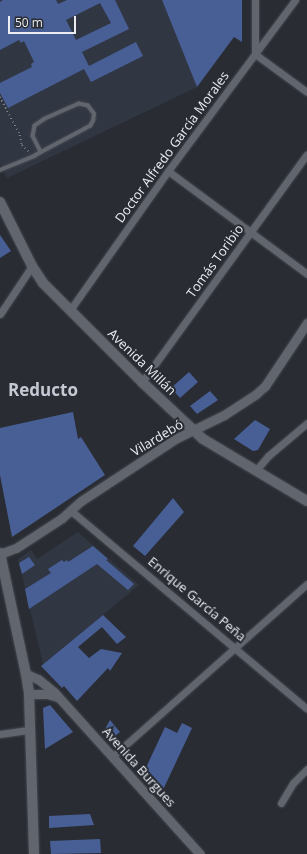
<!DOCTYPE html>
<html>
<head>
<meta charset="utf-8">
<style>
	body { margin:0 }
	#map { position:relative; width:307px; height:854px; overflow:hidden; background:#292c33; font-family:"Open Sans",sans-serif }
	div>[style] { position:absolute }
	[style*='--x'] { left:calc(var(--x)*1px); top:calc(var(--y)*1px); width:calc(var(--w)*1px); rotate:calc(var(--a)*1deg) }
	.built>* { inset:0; background:#313643 }
	.building>* { inset:0; background:#485f96 }
	.path>* { height:1.5px; margin-top:-0.75px; transform-origin:0; background:repeating-linear-gradient(90deg,#7d8086 0 1px,transparent 0 4px) }
	.roads { filter:drop-shadow(0 0 1px #45484f) drop-shadow(0 0 1px #45484f) }
	.service>* { height:3.5px; margin:-1.75px; padding:0 1.75px; transform-origin:1.75px; border-radius:1.75px; background:#61656d }
	.minor>* { height:7px; margin:-3.5px; padding:0 3.5px; transform-origin:3.5px; border-radius:3.5px; background:#61656d }
	.tertiary>* { height:9px; margin:-4.5px; padding:0 4.5px; transform-origin:4.5px; border-radius:4.5px; background:#61656d }
	.secondary>* { height:10px; margin:-5px; padding:0 5px; transform-origin:5px; border-radius:5px; background:#61656d }
	span { translate:-50% -50%; white-space:nowrap; text-align:center; line-height:1.15; -webkit-text-stroke:4px #292c33; paint-order:stroke }
	.street-label { font-size:13px; color:#ebedf2 }
	.district-label { font-size:17px; color:#c5c9d3; font-weight:700 }
	.scale { position:absolute; left:8px; top:16px; width:68px; height:18px; box-sizing:border-box; border:2px solid #ebedf2; border-top:0; padding-left:5px; font-size:12px; line-height:14px; white-space:nowrap; color:#ebedf2; -webkit-text-stroke:3px #292c33; paint-order:stroke }
</style>
</head>
<body>
<div id="map">
	<div class="built">
		<i style="clip-path:polygon(0 0,162px 0,197px 87px,7px 178px,0 164px)"></i>
		<i style="clip-path:polygon(78px 532px,139px 585px,43px 664px,18px 559px,31px 550px,37px 559px)"></i>
	</div>
	<div class="building">
		<i style="clip-path:polygon(evenodd,3px 0,56px 0,58px 4px,67px 0,115px 0,129px 29px,82px 52px,89px 66px,136px 42px,143px 56px,91px 82px,84px 69px,8px 108px,0 93px,0 83px,32px 67px,31px 64px,34px 62px,24px 41px,21px 43px,19px 40px,0 50px,0 2px,3px 0,100px 3px,111px 23px,76px 40px,66px 20px,100px 3px)"></i>
		<i style="clip-path:polygon(162px 0,242px 0,242px 42px,234px 37px,197px 87px)"></i>
		<i style="clip-path:polygon(0 235px,11px 251px,0 258px)"></i>
		<i style="clip-path:polygon(189px 372px,198px 382px,180px 398px,171px 388px)"></i>
		<i style="clip-path:polygon(210px 391px,218px 400px,197px 414px,190px 406px)"></i>
		<i style="clip-path:polygon(73px 412px,78px 439px,81px 437px,105px 475px,12px 537px,0 475px,0 428px)"></i>
		<i style="clip-path:polygon(255px 420px,270px 429px,258px 450px,253px 451px,234px 439px)"></i>
		<i style="clip-path:polygon(173px 498px,184px 512px,145px 556px,133px 546px)"></i>
		<i style="clip-path:polygon(93px 546px,108px 559px,106px 560px,134px 584px,128px 590px,97px 564px,29px 609px,25px 589px,51px 573px,48px 569px,62px 560px,64px 562px,67px 560px,68px 562px)"></i>
		<i style="clip-path:polygon(29px 557px,35px 565px,22px 574px,19px 563px)"></i>
		<i style="clip-path:polygon(103px 615px,126px 637px,117px 644px,102px 627px,78px 647px,89px 658px,101px 649px,122px 653px,110px 671px,108px 668px,77px 701px,64px 686px,62px 688px,41px 666px)"></i>
		<i style="clip-path:polygon(50px 705px,73px 732px,45px 749px,43px 708px)"></i>
		<i style="clip-path:polygon(110px 720px,120px 732px,115px 736px,107px 736px,104px 731px)"></i>
		<i style="clip-path:polygon(182px 723px,192px 728px,162px 792px,143px 774px,165px 727px,177px 733px)"></i>
		<i style="clip-path:polygon(90px 814px,94px 825px,49px 828px,49px 816px)"></i>
		<i style="clip-path:polygon(100px 839px,101px 853px,51px 854px,50px 841px)"></i>
	</div>
	<div class="path">
		<i style="--x:0;--y:97;--w:43;--a:62.2"></i>
		<i style="--x:20;--y:135;--w:10;--a:79"></i>
		<i style="--x:22;--y:145;--w:10;--a:45"></i>
	</div>
	<div class="roads">
		<div class="service">
			<i style="--x:0;--y:170;--w:37;--a:-22"></i>
			<i style="--x:34;--y:156;--w:8;--a:-30"></i>
			<i style="--x:41;--y:152;--w:49;--a:-28.1"></i>
			<i style="--x:84;--y:129;--w:7;--a:-27"></i>
			<i style="--x:90;--y:126;--w:6;--a:-59"></i>
			<i style="--x:93;--y:121;--w:7;--a:-82"></i>
			<i style="--x:94;--y:114;--w:10;--a:-127"></i>
			<i style="--x:88;--y:106;--w:9;--a:-167"></i>
			<i style="--x:79;--y:104;--w:37;--a:156"></i>
			<i style="--x:45;--y:119;--w:12;--a:145"></i>
			<i style="--x:35;--y:126;--w:10;--a:101"></i>
			<i style="--x:33;--y:136;--w:18;--a:63"></i>
		</div>
		<div class="minor">
			<i style="--x:255;--y:0;--w:54;--a:90"></i>
			<i style="--x:255;--y:54;--w:64;--a:36.2"></i>
			<i style="--x:168;--y:171;--w:173;--a:36.5"></i>
			<i style="--x:70;--y:310;--w:170;--a:-54.8"></i>
			<i style="--x:168;--y:171;--w:213;--a:-53.4"></i>
			<i style="--x:0;--y:314;--w:58;--a:-56.3"></i>
			<i style="--x:142;--y:382;--w:281;--a:-54.1"></i>
			<i style="--x:256;--y:470;--w:18;--a:-49"></i>
			<i style="--x:268;--y:456;--w:51;--a:-40.2"></i>
			<i style="--x:70;--y:510;--w:309;--a:40"></i>
			<i style="--x:0;--y:734;--w:30;--a:-8"></i>
			<i style="--x:113;--y:756;--w:259;--a:-41.6"></i>
			<i style="--x:281;--y:803;--w:23;--a:-59"></i>
			<i style="--x:293;--y:783;--w:20;--a:-45"></i>
		</div>
		<div class="tertiary">
			<i style="--x:0;--y:554;--w:17;--a:-21"></i>
			<i style="--x:16;--y:548;--w:55;--a:-33.1"></i>
			<i style="--x:62;--y:518;--w:25;--a:-42"></i>
			<i style="--x:81;--y:501;--w:115;--a:-33.3"></i>
			<i style="--x:177;--y:438;--w:52;--a:-26.1"></i>
			<i style="--x:224;--y:415;--w:38;--a:-33"></i>
			<i style="--x:256;--y:394;--w:12;--a:-42"></i>
			<i style="--x:265;--y:386;--w:76;--a:-56.3"></i>
			<i style="--x:26;--y:674;--w:13;--a:23"></i>
			<i style="--x:38;--y:679;--w:21;--a:39"></i>
			<i style="--x:54;--y:692;--w:218;--a:48"></i>
			<i style="--x:29;--y:694;--w:18;--a:0"></i>
			<i style="--x:47;--y:694;--w:11;--a:15"></i>
		</div>
		<div class="secondary">
			<i style="--x:0;--y:202;--w:72;--a:63.4"></i>
			<i style="--x:32;--y:266;--w:20;--a:57"></i>
			<i style="--x:43;--y:283;--w:140;--a:45"></i>
			<i style="--x:142;--y:382;--w:83;--a:43.1"></i>
			<i style="--x:203;--y:439;--w:121;--a:30.8"></i>
			<i style="--x:0;--y:553;--w:124;--a:77.9"></i>
			<i style="--x:26;--y:674;--w:20;--a:81"></i>
			<i style="--x:29;--y:694;--w:160;--a:88.2"></i>
		</div>
	</div>
	<div class="street-label">
		<span style="left:172px;top:147px;rotate:-54deg">Doctor Alfredo García Morales</span>
		<span style="left:215px;top:261px;rotate:-54deg">Tomás Toribio</span>
		<span style="left:142px;top:362px;rotate:44deg">Avenida Millán</span>
		<span style="left:157px;top:438px;rotate:-31deg">Vilardebó</span>
		<span style="left:197px;top:599px;rotate:40deg">Enrique García Peña</span>
		<span style="left:139px;top:767px;rotate:48deg">Avenida Burgues</span>
	</div>
	<div class="district-label">
		<span style="left:43px;top:390px">Reducto</span>
	</div>
	<div class="scale">50 m</div>
</div>
</body>
</html>
